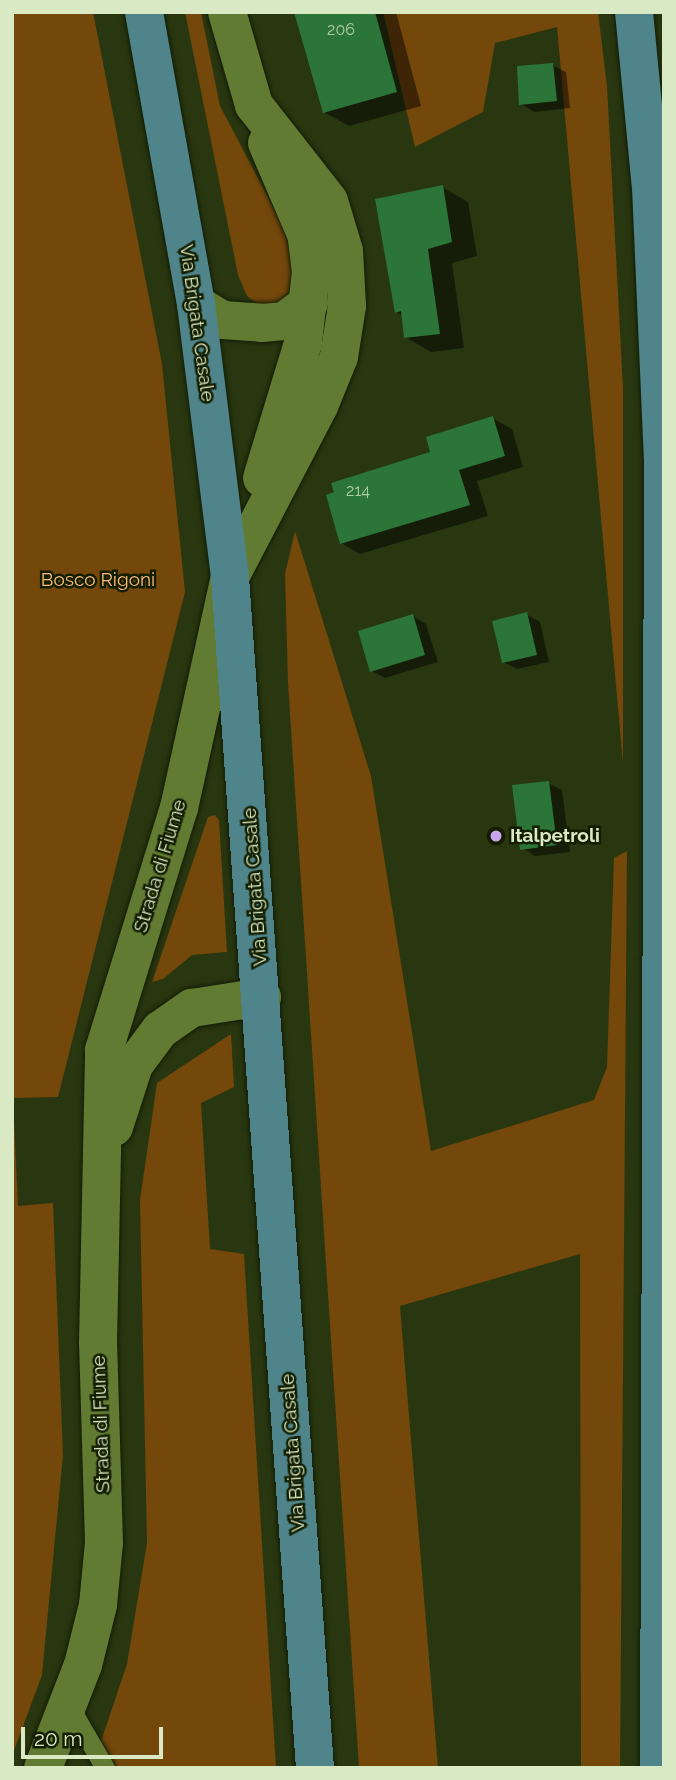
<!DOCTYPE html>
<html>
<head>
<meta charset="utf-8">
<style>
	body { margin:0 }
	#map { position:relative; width:676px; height:1780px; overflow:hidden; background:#293710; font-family:Raleway,sans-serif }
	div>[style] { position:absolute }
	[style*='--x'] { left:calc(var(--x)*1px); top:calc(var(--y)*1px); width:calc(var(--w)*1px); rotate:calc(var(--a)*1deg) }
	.green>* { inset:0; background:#74470b }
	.shadow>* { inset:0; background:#0007 }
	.building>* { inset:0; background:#2c7538 }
	.roads { filter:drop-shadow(0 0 2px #141d06) drop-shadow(0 0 2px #141d06) }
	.lane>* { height:19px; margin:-9.5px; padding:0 9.5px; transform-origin:9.5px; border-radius:9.5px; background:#617c32 }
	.secondary>* { height:38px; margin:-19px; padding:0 19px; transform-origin:19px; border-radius:19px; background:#617c32 }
	.primary>* { height:38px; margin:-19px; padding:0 19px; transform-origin:19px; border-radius:19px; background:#4e848a }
	.dots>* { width:19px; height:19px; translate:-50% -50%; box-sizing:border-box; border:4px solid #131e01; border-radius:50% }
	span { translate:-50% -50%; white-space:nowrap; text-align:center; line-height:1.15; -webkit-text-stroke:5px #131e01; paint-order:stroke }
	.number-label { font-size:16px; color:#aecca0 }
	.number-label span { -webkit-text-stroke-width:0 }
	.street-label { font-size:19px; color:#d9e9c3 }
	.park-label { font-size:19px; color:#febb73 }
	.poi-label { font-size:19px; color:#d9e9c3; font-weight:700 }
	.left { translate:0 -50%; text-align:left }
	.frame { position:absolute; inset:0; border:14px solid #d9e9c3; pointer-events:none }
	.scale { position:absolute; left:21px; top:1727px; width:142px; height:32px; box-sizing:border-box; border:4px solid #d9e9c3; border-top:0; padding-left:9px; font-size:21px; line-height:24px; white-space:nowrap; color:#d9e9c3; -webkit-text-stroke:5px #131e01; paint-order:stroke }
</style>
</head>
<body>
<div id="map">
	<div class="green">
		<i style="clip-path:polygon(12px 12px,93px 12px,162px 364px,185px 592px,58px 1097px,13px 1098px,18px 1206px,53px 1203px,63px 1455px,42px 1675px,12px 1756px)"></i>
		<i style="clip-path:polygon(185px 12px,201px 12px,220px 106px,291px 241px,293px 295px,280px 307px,261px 307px,247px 296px,238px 275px)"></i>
		<i style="clip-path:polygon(383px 12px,598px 12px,607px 86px,623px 388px,623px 763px,557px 27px,495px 43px,483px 112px,415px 147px)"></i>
		<i style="clip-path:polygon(295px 531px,371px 776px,431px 1151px,594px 1100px,607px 1067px,614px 858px,627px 851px,620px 1768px,581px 1768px,580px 1254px,400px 1306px,438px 1768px,359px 1768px,288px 683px,285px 574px)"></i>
		<i style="clip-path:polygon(215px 815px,219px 820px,227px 952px,192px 955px,163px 979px,152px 982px,208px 817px)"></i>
		<i style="clip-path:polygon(231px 1034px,234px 1087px,201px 1103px,210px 1249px,244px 1254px,276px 1768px,92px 1768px,127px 1664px,147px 1543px,140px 1200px,157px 1083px)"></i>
	</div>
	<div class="shadow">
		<i style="clip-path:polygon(299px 12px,396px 12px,421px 106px,349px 126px,324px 112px)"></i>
		<i style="clip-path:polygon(552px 65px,566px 72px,570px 108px,534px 112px,521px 104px)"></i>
		<i style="clip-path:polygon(442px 187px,468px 202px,477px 256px,452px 263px,464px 348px,431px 352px,405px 337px,403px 316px,396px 312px)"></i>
		<i style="clip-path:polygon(492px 418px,512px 429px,523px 467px,477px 481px,488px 516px,360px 554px,341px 543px,433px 454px)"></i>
		<i style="clip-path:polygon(526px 614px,540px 622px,549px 662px,517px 669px,503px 662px)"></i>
		<i style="clip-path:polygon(413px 616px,426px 624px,438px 662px,385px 678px,372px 671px)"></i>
		<i style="clip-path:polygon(548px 783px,562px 790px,570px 852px,535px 856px,522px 848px)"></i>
	</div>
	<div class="building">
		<i style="clip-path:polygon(294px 12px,375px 12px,397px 92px,323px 113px)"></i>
		<i style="clip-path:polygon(553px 63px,557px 101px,519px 105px,517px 66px)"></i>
		<i style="clip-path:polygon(443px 185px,452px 242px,428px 249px,440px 334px,404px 338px,401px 311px,395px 313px,375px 199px)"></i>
		<i style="clip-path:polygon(493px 416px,505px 456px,459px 470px,470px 505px,340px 544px,326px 495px,334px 492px,331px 483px,430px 452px,426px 437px)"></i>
		<i style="clip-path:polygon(527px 612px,537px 655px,502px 663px,492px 621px)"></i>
		<i style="clip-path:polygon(413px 614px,425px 655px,370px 672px,358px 631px)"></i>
		<i style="clip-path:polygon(549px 781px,557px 845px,520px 850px,512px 785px)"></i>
	</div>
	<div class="roads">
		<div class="lane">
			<i style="--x:68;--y:1704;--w:74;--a:60"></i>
		</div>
		<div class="secondary">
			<i style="--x:196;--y:304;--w:31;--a:31"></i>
			<i style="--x:223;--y:320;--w:39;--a:4"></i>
			<i style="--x:262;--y:323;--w:22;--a:-5"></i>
			<i style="--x:284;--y:321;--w:31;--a:-36"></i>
			<i style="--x:262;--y:478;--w:141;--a:-73.1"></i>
			<i style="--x:303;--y:343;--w:71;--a:-83.6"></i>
			<i style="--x:311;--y:272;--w:38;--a:-97"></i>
			<i style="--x:306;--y:234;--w:99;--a:-113.2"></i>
			<i style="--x:114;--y:1127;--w:65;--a:-72.1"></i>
			<i style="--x:134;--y:1065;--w:44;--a:-53.4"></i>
			<i style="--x:160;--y:1030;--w:39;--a:-35"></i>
			<i style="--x:192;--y:1008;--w:71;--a:-8.9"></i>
			<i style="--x:43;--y:1768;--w:110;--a:-68.8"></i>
			<i style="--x:83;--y:1665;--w:62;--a:-76"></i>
			<i style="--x:98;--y:1605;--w:62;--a:-84.5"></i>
			<i style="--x:104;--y:1543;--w:200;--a:-91.7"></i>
			<i style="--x:98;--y:1343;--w:293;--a:-88.8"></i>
			<i style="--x:104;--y:1050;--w:253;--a:-72.8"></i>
			<i style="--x:179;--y:808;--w:237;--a:-77.6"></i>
			<i style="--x:230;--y:577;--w:193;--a:-62.5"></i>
			<i style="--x:319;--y:406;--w:53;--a:-67.8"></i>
			<i style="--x:339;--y:357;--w:52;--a:-81.1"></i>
			<i style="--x:347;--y:306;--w:55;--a:-93.1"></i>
			<i style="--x:344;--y:251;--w:52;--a:-106.7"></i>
			<i style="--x:329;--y:201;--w:122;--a:-128"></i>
			<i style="--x:254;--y:105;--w:97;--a:-106.2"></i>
		</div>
		<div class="primary">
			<i style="--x:144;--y:12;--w:297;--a:79.9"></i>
			<i style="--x:196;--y:304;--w:275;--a:82.9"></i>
			<i style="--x:230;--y:577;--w:1194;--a:85.92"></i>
			<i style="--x:634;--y:12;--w:176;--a:84.5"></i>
			<i style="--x:651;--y:187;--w:271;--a:87.5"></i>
			<i style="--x:663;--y:458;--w:1310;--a:90.17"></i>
		</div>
	</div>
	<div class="dots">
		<i style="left:496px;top:836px;background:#c9a5ee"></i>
	</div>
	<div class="number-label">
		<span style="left:341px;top:30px">206</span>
		<span style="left:358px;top:491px">214</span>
	</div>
	<div class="street-label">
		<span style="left:197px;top:323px;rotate:82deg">Via Brigata Casale</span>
		<span style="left:160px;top:866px;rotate:-73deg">Strada di Fiume</span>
		<span style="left:255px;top:887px;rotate:-94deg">Via Brigata Casale</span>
		<span style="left:101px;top:1424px;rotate:-92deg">Strada di Fiume</span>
		<span style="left:293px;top:1453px;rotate:-94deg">Via Brigata Casale</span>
	</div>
	<div class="park-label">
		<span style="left:98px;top:580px">Bosco Rigoni</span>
	</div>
	<div class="poi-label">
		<span class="left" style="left:510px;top:836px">Italpetroli</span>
	</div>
	<div class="frame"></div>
	<div class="scale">20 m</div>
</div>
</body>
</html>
